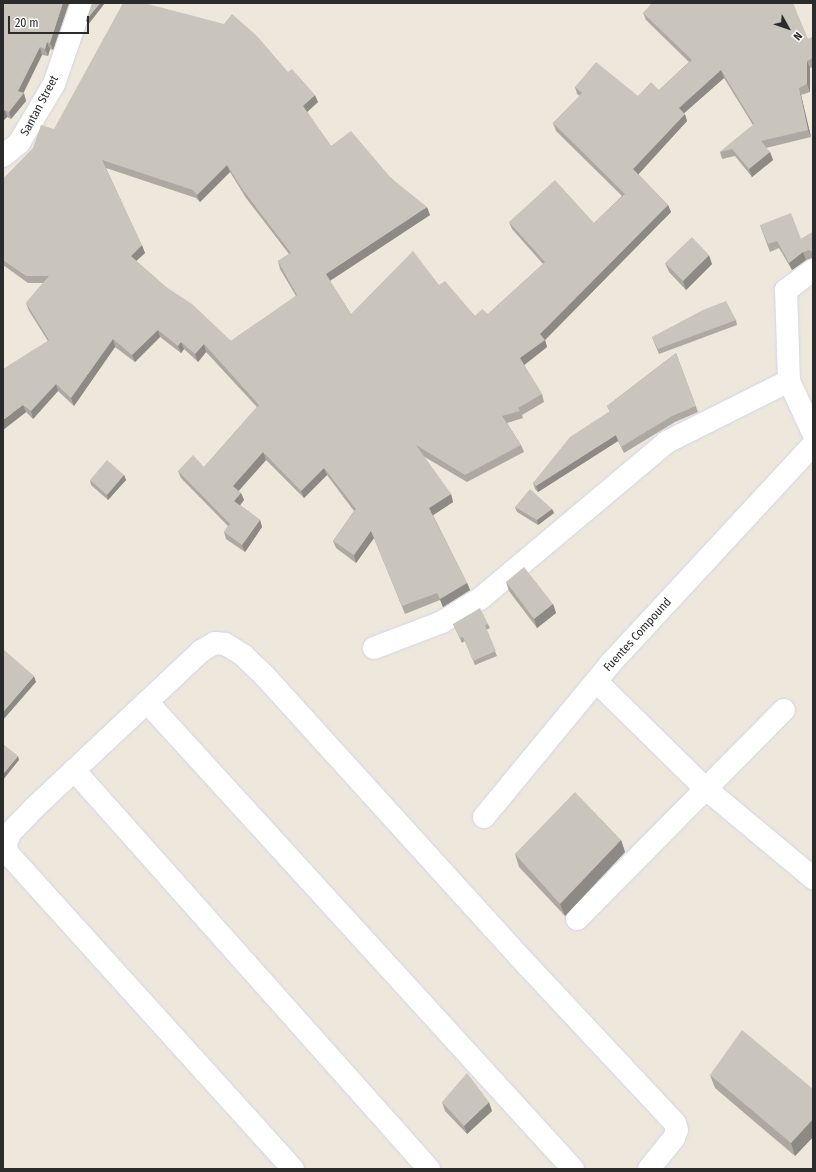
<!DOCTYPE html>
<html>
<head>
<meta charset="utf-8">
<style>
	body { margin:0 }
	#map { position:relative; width:816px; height:1172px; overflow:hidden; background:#eee7dc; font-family:"Fira Sans Condensed",sans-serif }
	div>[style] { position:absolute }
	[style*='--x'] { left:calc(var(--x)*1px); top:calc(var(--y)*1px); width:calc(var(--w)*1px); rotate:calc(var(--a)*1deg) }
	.roads { filter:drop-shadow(0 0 1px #d1d4e5) drop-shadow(0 0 1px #d1d4e5) }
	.minor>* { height:22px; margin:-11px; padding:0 11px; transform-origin:11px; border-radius:11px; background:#fff }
	.wall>* { inset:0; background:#ada9a2 }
	.shaded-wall>* { inset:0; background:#8d8984 }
	.building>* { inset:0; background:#c9c4bc }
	span { translate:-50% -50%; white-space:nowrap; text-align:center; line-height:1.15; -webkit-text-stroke:3.5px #fff; paint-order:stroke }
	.street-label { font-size:12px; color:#2b2b2b }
	.frame { position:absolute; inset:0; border:4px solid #2b2b2b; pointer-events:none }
	.north { position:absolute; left:768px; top:8px; width:40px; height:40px; -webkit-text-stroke:3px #fff; paint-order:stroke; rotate:130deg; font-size:11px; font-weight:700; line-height:16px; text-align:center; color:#2b2b2b }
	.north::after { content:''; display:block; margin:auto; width:14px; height:18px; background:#2b2b2b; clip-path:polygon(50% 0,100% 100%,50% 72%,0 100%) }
	.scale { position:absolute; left:8px; top:16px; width:81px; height:18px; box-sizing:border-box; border:2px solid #2b2b2b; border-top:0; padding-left:5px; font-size:12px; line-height:14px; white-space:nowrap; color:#2b2b2b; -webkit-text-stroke:3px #fff; paint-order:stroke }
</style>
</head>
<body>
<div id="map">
	<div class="roads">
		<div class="minor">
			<i style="--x:3;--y:156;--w:21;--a:-39"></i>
			<i style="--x:19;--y:143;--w:69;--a:-59.3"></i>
			<i style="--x:54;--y:84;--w:86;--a:-70.9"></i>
			<i style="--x:813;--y:270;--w:34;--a:143"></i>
			<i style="--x:786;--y:290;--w:91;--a:88.1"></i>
			<i style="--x:789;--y:381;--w:57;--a:65.2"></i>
			<i style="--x:374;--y:648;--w:73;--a:-20.9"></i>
			<i style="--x:442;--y:622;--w:46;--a:-31.6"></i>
			<i style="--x:481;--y:598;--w:243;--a:-40"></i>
			<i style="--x:667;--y:442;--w:136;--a:-26.6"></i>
			<i style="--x:597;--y:682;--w:151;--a:44.5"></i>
			<i style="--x:705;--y:788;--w:141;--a:39.8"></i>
			<i style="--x:147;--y:702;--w:632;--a:47.63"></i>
			<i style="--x:74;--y:770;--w:534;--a:48.34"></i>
			<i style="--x:484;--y:817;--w:200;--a:-50.5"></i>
			<i style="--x:611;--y:663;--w:297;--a:-47.2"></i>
			<i style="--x:577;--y:919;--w:294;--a:-45.3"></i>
			<i style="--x:293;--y:1169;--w:427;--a:-132.1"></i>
			<i style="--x:7;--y:852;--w:8;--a:-97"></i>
			<i style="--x:6;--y:844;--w:12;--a:-70"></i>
			<i style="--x:10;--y:833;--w:35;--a:-46"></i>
			<i style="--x:34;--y:808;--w:229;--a:-43.2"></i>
			<i style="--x:201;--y:651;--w:16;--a:-30"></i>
			<i style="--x:215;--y:643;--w:10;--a:6"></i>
			<i style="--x:225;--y:644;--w:21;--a:31"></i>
			<i style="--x:243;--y:655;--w:28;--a:44"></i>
			<i style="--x:263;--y:674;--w:394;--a:47.8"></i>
			<i style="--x:528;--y:966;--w:215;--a:46.9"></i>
			<i style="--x:675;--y:1123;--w:7;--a:74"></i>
			<i style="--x:677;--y:1130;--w:9;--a:111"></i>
			<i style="--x:674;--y:1138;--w:40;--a:129"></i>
		</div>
	</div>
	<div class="wall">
		<i style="clip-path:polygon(3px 3px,69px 3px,53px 50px,50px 49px,48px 56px,42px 55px,23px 93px,26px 101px,11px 119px,7px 117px,3px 121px)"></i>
		<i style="clip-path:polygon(evenodd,643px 13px,808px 39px,813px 37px,813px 67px,810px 68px,810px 92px,801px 95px,811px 137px,766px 148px,770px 152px,773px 160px,752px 177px,735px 156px,722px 159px,720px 152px,753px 125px,724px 78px,684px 113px,687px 121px,638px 174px,668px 205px,671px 212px,545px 340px,547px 347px,524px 365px,542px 394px,544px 402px,522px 415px,523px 418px,507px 423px,521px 445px,524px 452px,467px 482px,423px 456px,451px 494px,453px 502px,433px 515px,467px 583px,470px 590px,443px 607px,440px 600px,405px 614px,374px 538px,356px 563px,336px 548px,333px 541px,354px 511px,327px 475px,304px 498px,266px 460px,238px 491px,241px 493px,244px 500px,240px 505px,260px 520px,262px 527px,245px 552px,226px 539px,224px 532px,228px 526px,181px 478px,178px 471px,204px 467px,257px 407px,206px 352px,198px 362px,184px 349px,181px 353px,160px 337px,135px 362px,115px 347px,74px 406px,58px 391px,33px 419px,26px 412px,3px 430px,48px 341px,29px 311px,26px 303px,43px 283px,28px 283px,3px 265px,3px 179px,54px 129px,288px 72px,318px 102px,307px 112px,331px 146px,391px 178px,430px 215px,330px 281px,351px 314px,439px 285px,475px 316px,488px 314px,543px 264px,512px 229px,509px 222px,594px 223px,622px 196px,556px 131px,553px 123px,580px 96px,577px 94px,575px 87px,638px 96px,659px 90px,689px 62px,646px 20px,643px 13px,106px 168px,196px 198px,200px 202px,230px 172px,246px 198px,289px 254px,278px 261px,280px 269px,296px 296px,231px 341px,166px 287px,136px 261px,145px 253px,106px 168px)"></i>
		<i style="clip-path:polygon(760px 225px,801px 239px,813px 232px,813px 258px,812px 258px,806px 260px,792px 270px,779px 248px,770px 252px)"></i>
		<i style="clip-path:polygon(665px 263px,712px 264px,686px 290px,669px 272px)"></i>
		<i style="clip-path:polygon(736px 320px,737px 325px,659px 354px,652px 337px)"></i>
		<i style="clip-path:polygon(676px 353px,698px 412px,675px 422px,624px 453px,618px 441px,538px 492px,535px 489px,533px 483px,610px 412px,607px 406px)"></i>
		<i style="clip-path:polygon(124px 475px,126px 480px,108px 500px,91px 485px,90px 480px)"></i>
		<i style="clip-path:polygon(515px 507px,552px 509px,554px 513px,538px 525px,517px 512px)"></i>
		<i style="clip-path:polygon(506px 582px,553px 604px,556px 613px,537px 628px,509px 591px)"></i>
		<i style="clip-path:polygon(453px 624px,488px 624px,490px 628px,486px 630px,497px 656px,475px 665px,465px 641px,462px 643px)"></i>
		<i style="clip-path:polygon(621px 840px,625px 852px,565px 916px,519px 867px,515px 854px)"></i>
		<i style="clip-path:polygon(710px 1075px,813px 1089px,813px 1137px,795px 1156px,715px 1088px)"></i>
		<i style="clip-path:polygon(442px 1102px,492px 1111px,467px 1134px,445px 1111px)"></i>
	</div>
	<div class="shaded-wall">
		<i style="clip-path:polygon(63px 3px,69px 3px,53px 50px,50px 43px)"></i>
		<i style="clip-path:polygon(100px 3px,105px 3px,88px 25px,86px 20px)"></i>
		<i style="clip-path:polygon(47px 42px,50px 49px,48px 56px,45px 49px)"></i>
		<i style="clip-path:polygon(40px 47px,42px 55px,23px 94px,24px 93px,26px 101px,11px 119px,9px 112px,18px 91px)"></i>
		<i style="clip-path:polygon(807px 61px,810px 68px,810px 92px,807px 84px)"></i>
		<i style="clip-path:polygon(721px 70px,724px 78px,681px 116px,679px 108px)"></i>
		<i style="clip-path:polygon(799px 88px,801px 95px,811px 137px,808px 130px)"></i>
		<i style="clip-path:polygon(315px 95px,318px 102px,306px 113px,303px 106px)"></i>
		<i style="clip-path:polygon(5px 110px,7px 117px,3px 121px,3px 111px)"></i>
		<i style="clip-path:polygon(685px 114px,687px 121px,636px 177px,633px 169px)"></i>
		<i style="clip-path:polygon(770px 152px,773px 160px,752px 177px,749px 169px)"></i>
		<i style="clip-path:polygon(227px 165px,230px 172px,200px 202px,197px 195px)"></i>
		<i style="clip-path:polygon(668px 205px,671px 212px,545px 340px,547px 347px,523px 366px,520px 358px,540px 334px)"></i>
		<i style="clip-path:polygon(427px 207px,430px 215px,328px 282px,326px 274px)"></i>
		<i style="clip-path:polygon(142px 245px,145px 253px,133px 264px,131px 256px)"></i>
		<i style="clip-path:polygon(803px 252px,806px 260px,792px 270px,789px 263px)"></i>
		<i style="clip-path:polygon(709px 255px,712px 264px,686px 290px,683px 281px)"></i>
		<i style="clip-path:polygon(158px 330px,160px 337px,135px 362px,132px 355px)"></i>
		<i style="clip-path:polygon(113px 339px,115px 347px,74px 406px,71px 398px)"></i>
		<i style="clip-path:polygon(181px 342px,184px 349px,181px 353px,178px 346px)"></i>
		<i style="clip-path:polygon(204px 344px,206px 352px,198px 362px,195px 354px)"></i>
		<i style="clip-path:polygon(56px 384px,58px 391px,33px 419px,31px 411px)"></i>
		<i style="clip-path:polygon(23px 405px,26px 412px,3px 430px,3px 420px)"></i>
		<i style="clip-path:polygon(616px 435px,618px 441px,538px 492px,536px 486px)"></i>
		<i style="clip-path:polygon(263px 452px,266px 460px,236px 494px,233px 486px)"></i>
		<i style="clip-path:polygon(324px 468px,327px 475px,304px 498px,301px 491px)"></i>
		<i style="clip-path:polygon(124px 475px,126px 480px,108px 500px,107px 495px)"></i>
		<i style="clip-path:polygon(241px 493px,244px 500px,237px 509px,234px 501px)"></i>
		<i style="clip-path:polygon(451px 494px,453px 502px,432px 516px,429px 508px)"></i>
		<i style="clip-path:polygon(552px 509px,554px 513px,538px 525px,537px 520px)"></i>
		<i style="clip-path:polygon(260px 520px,262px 527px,245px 552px,242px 545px)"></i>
		<i style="clip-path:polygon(371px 531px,374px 538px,356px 563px,354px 555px)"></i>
		<i style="clip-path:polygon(467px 583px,470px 590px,443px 607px,440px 599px)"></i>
		<i style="clip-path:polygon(553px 604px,556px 613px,537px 628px,534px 619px)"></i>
		<i style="clip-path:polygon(34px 676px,36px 682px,3px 720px,3px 712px)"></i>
		<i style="clip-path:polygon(18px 756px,19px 760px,3px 780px,3px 774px)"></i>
		<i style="clip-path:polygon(621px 840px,625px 852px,565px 916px,560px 904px)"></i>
		<i style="clip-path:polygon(489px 1102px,492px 1111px,467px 1134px,464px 1126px)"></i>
		<i style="clip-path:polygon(813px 1119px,813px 1137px,795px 1156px,791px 1143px)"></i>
	</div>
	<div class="building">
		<i style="clip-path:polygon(3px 3px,63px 3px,50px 43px,47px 42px,45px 49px,40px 47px,18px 91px,24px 93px,9px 112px,5px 110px,3px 111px)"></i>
		<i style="clip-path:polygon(92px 3px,100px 3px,86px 20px)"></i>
		<i style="clip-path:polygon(evenodd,123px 3px,144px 3px,224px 24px,232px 14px,257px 36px,288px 72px,292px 69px,315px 95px,303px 106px,331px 146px,351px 131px,391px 178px,427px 207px,326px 274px,351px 314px,413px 251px,439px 285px,445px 281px,475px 316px,482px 309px,488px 314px,545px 262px,509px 222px,555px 180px,594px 223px,625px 194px,553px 123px,582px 93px,575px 87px,596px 62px,638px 96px,651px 82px,659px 90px,692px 60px,643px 13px,652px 3px,793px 3px,808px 39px,813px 37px,813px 58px,807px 61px,807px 84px,799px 88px,808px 130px,761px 141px,770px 152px,749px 169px,732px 149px,720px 152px,754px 124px,721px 70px,679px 108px,685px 114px,633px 169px,668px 205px,540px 334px,545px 340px,520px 358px,542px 394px,518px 408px,520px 411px,502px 416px,521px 445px,465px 475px,416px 445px,451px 494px,429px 508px,467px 583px,440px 599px,437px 593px,402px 606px,371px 531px,354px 555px,333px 541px,356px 509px,324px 468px,301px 491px,263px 452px,233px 486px,241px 493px,234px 501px,260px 520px,242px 545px,224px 532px,230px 524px,178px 471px,193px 455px,204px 467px,259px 405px,204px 344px,195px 354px,181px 342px,178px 346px,158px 330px,132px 355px,113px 339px,71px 398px,56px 384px,31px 411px,23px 405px,3px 420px,3px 369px,49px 340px,26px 303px,49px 276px,26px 276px,3px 260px,3px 179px,33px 148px,41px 125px,54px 129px,123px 3px,102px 160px,193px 190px,197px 195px,227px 165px,243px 190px,291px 253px,278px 261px,297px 295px,231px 341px,192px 304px,166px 287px,131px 256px,142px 245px,102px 160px)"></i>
		<i style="clip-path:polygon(791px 213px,801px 239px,813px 232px,813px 252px,809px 250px,803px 252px,789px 263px,777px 241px,768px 244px,760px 225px)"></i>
		<i style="clip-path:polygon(692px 237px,709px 255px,683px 281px,665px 263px)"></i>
		<i style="clip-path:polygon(726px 301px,736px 320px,658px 349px,652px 337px,703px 310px)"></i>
		<i style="clip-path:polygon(676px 353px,696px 406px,672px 416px,621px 447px,616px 435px,536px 486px,533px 483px,570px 437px,610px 411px,607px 406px)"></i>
		<i style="clip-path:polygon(107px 460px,124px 475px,107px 495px,90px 480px)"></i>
		<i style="clip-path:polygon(530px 489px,552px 509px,537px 520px,515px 507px)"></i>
		<i style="clip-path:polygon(524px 567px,553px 604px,534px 619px,506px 582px)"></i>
		<i style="clip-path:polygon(480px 608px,488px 624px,485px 625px,496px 651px,473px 661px,463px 637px,460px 638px,453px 624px)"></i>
		<i style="clip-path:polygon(3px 649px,34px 676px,3px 712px)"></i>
		<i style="clip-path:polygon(3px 744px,18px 756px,3px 774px)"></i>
		<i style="clip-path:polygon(575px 792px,621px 840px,560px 904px,515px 854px)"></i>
		<i style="clip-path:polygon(742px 1030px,813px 1089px,813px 1119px,791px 1143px,710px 1075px)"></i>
		<i style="clip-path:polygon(467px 1073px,489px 1102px,464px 1126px,442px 1102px)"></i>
	</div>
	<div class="street-label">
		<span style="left:40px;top:106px;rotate:-62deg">Santan Street</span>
		<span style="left:638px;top:635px;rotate:-48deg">Fuentes Compound</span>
	</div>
	<div class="frame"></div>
	<div class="north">N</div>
	<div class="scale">20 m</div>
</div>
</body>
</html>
